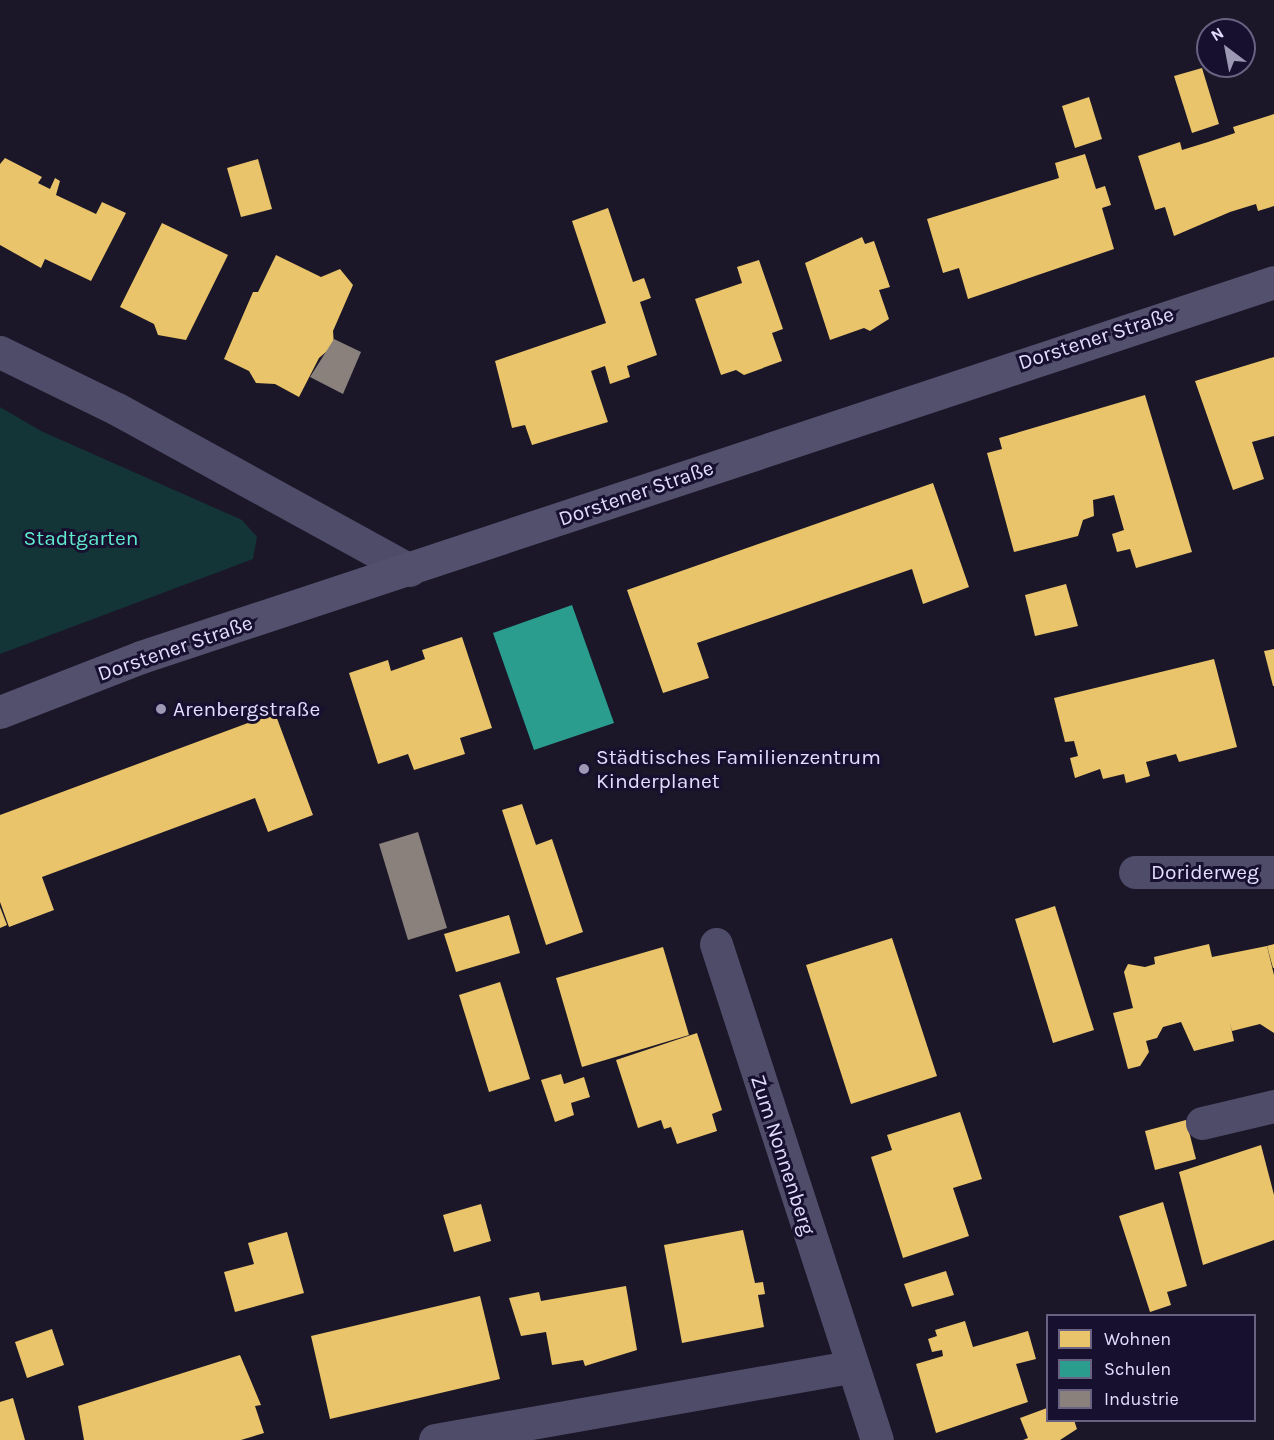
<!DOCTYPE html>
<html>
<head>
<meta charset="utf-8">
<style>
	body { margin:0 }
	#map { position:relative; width:1274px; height:1440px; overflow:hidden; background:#1b1728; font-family:Karla,sans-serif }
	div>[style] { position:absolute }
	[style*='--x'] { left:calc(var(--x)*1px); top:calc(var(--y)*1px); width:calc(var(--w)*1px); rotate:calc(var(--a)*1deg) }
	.green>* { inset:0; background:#133538 }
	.homes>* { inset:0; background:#e9c46a }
	.schools>* { inset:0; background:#2a9d8f }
	.industry>* { inset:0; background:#8a817c }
	.minor>* { height:33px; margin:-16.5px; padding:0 16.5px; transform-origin:16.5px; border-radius:16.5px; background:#4e4c69 }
	.secondary>* { height:33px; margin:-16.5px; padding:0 16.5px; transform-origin:16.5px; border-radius:16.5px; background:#53506e }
	.dots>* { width:16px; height:16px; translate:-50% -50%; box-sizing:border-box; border:3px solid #17102f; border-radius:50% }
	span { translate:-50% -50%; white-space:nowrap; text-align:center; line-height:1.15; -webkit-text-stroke:6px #17102f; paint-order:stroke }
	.street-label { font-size:21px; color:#e3deff }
	.park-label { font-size:21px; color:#5febcd }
	.poi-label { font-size:21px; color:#e3deff }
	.left { translate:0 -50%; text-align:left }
	.legend { position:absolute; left:1046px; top:1314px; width:210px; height:108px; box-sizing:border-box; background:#17102f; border:2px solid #696282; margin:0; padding:8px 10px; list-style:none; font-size:18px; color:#e3deff }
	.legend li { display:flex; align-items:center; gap:12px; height:30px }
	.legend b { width:30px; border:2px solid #696282 }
	.north { position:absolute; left:1196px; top:18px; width:60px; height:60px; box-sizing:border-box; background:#17102f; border:2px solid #696282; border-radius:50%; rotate:328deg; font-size:16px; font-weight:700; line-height:24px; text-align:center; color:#e3deff }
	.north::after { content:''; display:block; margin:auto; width:21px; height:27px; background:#9d98b4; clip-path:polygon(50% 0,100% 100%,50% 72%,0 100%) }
</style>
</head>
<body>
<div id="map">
	<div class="green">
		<i style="clip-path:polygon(0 407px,41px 431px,242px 520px,257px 537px,253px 559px,0 654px)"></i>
	</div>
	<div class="homes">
		<i style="clip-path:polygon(1202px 68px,1219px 124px,1192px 133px,1174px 76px)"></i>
		<i style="clip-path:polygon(1089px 97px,1102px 139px,1075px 148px,1062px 106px)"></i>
		<i style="clip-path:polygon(1274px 114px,1274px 206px,1258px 211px,1256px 204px,1230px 212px,1174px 236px,1165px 207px,1155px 210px,1138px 156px,1180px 142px,1182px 150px,1208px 142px,1235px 133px,1233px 127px)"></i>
		<i style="clip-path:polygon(1085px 154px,1096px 189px,1105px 186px,1111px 205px,1102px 208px,1114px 249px,968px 299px,959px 268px,943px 273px,927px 219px,1059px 178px,1055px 163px)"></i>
		<i style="clip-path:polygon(5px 158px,42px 177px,38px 183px,50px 189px,55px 178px,60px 181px,56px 195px,96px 214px,102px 202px,126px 213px,91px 281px,45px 259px,41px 268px,0 245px,0 164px)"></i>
		<i style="clip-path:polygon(258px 159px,272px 209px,241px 217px,227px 168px)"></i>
		<i style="clip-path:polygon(608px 208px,633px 282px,644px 278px,651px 298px,640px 302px,657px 355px,627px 366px,630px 377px,610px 384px,605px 366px,591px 371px,608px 422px,532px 445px,525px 425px,512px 428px,495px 361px,606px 323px,572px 221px)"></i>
		<i style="clip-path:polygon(162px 223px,228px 255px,186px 340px,158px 335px,154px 324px,120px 307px)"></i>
		<i style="clip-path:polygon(862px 237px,865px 244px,874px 241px,890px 287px,879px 290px,889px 319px,870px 331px,864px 328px,830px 340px,805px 263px)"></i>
		<i style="clip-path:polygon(276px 255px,321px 277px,340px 269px,353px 285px,333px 331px,334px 345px,319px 358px,299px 397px,275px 384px,256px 383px,249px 371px,224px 359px,253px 292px,258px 292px)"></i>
		<i style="clip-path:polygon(759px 260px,783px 329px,772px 333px,782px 361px,744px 375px,736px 370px,721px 375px,695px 299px,742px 283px,737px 267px)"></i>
		<i style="clip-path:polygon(1274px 357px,1274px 436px,1252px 442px,1264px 479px,1233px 490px,1195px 381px)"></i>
		<i style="clip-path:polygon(1145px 395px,1192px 552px,1136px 568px,1130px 549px,1117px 552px,1112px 534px,1124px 530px,1114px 495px,1093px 500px,1094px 516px,1083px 520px,1078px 536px,1014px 552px,987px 453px,1002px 449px,999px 438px)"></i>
		<i style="clip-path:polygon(933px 483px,969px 587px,923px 604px,912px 569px,697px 643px,709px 678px,663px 693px,627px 590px)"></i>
		<i style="clip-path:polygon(1066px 584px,1078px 626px,1035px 636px,1025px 595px)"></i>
		<i style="clip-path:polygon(462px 637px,492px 728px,460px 738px,465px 754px,414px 770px,408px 754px,378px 764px,349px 673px,388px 660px,391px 671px,425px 659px,422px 650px)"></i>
		<i style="clip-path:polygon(1274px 649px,1274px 686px,1273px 686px,1264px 651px)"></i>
		<i style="clip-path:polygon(1214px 659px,1237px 747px,1179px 762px,1176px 754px,1146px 762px,1150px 776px,1126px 783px,1124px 774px,1103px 779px,1100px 769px,1075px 778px,1070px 758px,1078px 756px,1074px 741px,1065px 742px,1054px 698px)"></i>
		<i style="clip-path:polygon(275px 713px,313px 815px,268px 832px,255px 798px,42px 877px,54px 910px,9px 927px,0 902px,0 815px)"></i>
		<i style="clip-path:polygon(522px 804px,536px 845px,552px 839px,583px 932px,546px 945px,502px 810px)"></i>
		<i style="clip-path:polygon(1055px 906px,1094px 1030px,1053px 1043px,1015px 919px)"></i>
		<i style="clip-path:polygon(0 907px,7px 925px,0 928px)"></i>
		<i style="clip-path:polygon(509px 915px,520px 953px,456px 972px,444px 934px)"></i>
		<i style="clip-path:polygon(892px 938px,937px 1076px,851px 1104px,806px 965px)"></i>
		<i style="clip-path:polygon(1209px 944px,1212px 957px,1267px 946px,1274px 975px,1274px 1033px,1260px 1024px,1232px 1031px,1230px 1023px,1234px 1041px,1194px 1051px,1181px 1022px,1163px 1027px,1157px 1038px,1146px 1041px,1149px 1052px,1140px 1066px,1128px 1069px,1113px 1013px,1133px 1008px,1124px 972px,1128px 964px,1145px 967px,1155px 964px,1154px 957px)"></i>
		<i style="clip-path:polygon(1274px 944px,1274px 968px,1273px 968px,1267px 946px)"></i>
		<i style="clip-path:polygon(663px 947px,689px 1035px,582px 1067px,556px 978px)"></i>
		<i style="clip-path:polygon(500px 982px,530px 1079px,489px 1092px,459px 995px)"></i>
		<i style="clip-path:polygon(697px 1033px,722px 1110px,712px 1114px,717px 1131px,677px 1144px,671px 1127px,664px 1129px,661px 1120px,638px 1128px,616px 1060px)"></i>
		<i style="clip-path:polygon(561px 1074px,564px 1084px,584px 1077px,590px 1097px,571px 1103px,574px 1115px,555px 1122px,541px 1080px)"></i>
		<i style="clip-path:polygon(960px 1112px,982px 1179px,953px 1188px,969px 1236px,903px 1258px,871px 1157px,892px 1150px,887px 1135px)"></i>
		<i style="clip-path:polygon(1186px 1120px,1196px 1159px,1155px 1170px,1145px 1131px)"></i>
		<i style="clip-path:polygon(1261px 1145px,1274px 1195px,1274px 1240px,1203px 1265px,1179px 1172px)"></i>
		<i style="clip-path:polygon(1163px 1202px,1187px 1286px,1167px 1292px,1171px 1305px,1150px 1312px,1119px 1216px)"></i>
		<i style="clip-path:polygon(481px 1204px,491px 1241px,454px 1252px,443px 1215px)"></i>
		<i style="clip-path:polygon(743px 1230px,755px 1283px,763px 1282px,765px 1294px,758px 1295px,764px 1327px,682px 1343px,664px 1245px)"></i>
		<i style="clip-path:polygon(287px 1232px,304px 1293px,235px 1312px,224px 1272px,254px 1264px,248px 1243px)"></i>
		<i style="clip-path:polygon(946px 1271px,954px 1295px,912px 1307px,904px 1284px)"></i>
		<i style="clip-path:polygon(626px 1286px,637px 1350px,585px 1366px,583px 1360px,552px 1365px,546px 1332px,521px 1336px,509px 1298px,539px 1292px,541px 1301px)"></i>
		<i style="clip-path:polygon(480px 1296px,500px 1379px,330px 1419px,311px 1336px)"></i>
		<i style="clip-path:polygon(965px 1321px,973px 1347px,1028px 1331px,1036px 1359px,1016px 1364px,1028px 1402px,936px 1433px,916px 1364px,943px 1356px,942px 1350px,932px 1352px,928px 1339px,937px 1336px,935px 1330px)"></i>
		<i style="clip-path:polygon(52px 1329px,64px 1365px,27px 1378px,15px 1342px)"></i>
		<i style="clip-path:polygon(240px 1355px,261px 1405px,255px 1406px,264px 1433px,241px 1440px,84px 1440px,78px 1406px)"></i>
		<i style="clip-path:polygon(13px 1398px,25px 1440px,0 1440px,0 1402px)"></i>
		<i style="clip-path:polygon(1047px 1408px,1047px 1420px,1074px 1420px,1077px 1429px,1060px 1440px,1023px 1440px,1028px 1438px,1020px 1418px)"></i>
	</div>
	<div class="schools">
		<i style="clip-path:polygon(572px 605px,614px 723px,534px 750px,493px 633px)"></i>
	</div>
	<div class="industry">
		<i style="clip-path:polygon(334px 339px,361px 352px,343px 394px,310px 377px)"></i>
		<i style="clip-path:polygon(418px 832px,447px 928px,408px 940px,379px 844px)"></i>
	</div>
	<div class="minor">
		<i style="--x:0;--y:352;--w:130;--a:26"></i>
		<i style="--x:117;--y:409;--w:334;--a:28.8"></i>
		<i style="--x:1135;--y:872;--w:139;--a:0"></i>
		<i style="--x:716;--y:944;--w:521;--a:72.02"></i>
		<i style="--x:1202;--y:1123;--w:74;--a:-13.3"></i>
		<i style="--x:435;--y:1440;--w:421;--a:-10"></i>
	</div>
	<div class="secondary">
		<i style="--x:0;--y:712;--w:151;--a:-21.3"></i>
		<i style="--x:141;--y:657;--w:1193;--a:-18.31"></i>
	</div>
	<div class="dots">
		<i style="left:161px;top:709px;background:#9d98b4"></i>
		<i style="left:584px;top:769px;background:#9d98b4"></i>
	</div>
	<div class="street-label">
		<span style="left:1096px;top:338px;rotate:-18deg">Dorstener Straße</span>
		<span style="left:636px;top:493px;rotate:-19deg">Dorstener Straße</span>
		<span style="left:175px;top:648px;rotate:-19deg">Dorstener Straße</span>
		<span style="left:1205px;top:872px">Doriderweg</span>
		<span style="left:783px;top:1155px;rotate:72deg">Zum Nonnenberg</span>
	</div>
	<div class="park-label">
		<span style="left:81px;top:538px">Stadtgarten</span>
	</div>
	<div class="poi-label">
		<span class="left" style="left:173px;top:709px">Arenbergstraße</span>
		<span class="left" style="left:596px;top:769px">Städtisches Familienzentrum<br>Kinderplanet</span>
	</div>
	<ul class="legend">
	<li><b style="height:16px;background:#e9c46a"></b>Wohnen</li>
	<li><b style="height:16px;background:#2a9d8f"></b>Schulen</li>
	<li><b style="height:16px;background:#8a817c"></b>Industrie</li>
	</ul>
	<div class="north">N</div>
</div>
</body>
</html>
